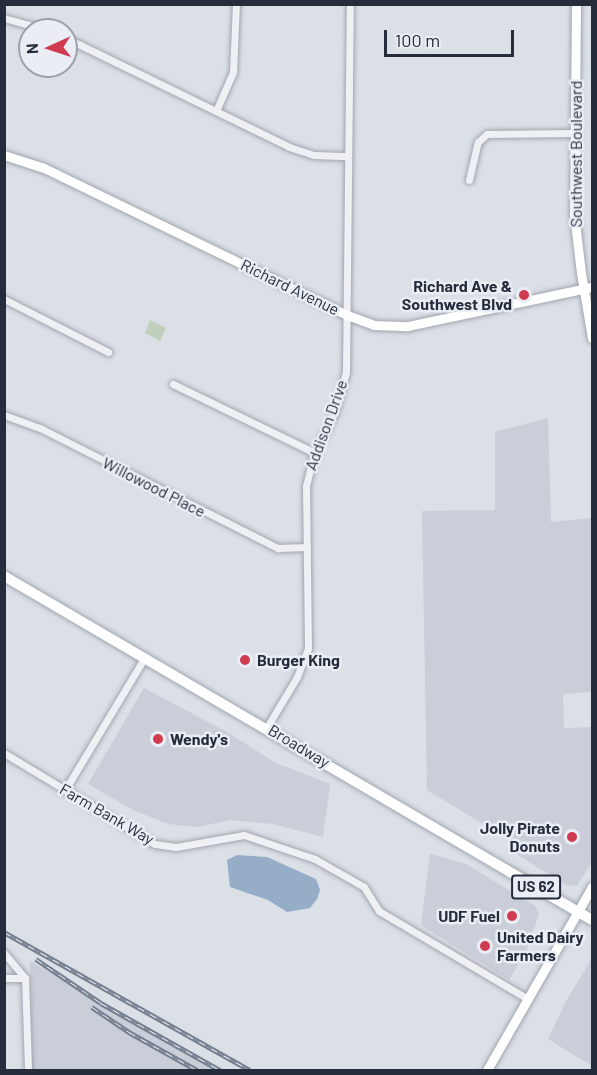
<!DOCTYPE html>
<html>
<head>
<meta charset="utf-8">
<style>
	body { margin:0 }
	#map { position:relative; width:597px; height:1075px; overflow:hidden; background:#dbdfe6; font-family:Barlow,sans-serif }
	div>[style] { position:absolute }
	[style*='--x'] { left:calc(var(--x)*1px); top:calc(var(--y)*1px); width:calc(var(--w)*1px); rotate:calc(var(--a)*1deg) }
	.built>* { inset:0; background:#c9ced8 }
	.green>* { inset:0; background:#c1d0bc }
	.water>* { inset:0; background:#95adc7 }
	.roads { filter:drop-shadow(0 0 2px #a1a6b0) drop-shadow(0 0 2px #a1a6b0) }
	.street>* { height:7px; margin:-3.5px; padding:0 3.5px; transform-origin:3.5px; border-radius:3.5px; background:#eef0f4 }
	.secondary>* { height:9px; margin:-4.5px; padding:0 4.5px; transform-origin:4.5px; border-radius:4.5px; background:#fff }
	.primary>* { height:10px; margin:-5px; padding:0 5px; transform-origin:5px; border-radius:5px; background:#fff }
	.rail>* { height:4.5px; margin-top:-2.25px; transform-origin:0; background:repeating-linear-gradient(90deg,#eaeef4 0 7px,#747f90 0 14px); box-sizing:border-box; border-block:2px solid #747f90 }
	.dots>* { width:16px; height:16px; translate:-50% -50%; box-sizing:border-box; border:3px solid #eaeef4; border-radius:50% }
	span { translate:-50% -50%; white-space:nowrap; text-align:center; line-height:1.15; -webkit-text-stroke:5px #eaeef4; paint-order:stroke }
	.shield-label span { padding:2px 4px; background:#eaeef4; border:2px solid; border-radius:4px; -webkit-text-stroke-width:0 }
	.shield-label { font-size:15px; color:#252d3c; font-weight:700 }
	.street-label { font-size:16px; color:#252d3c }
	.poi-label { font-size:16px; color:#252d3c; font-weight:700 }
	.right { translate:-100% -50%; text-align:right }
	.left { translate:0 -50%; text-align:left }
	.frame { position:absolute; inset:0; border:6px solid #252d3c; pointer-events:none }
	.north { position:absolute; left:18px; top:18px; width:60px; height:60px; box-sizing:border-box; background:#eaeef4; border:2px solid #9ba1aa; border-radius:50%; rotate:267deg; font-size:16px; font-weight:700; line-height:24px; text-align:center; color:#252d3c }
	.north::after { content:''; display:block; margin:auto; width:21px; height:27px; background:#d03b51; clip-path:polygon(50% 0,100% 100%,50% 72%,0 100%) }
	.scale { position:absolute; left:384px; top:30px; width:130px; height:27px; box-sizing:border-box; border:3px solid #252d3c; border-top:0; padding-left:8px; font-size:18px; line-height:21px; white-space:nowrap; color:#252d3c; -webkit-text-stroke:4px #eaeef4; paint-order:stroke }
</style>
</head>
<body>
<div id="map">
	<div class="built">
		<i style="clip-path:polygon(548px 418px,551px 522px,592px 518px,592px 692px,563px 694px,564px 728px,592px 727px,592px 862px,577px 886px,566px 885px,515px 853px,518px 845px,427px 790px,422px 511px,495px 510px,495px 432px)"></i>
		<i style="clip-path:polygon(144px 688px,227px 732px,276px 763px,330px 784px,323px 837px,273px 824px,230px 820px,197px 827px,169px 824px,135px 811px,88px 784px)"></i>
		<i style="clip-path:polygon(430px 854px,466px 864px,535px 906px,539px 913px,537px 920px,525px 953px,509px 980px,421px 925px)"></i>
		<i style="clip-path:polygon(592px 958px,592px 1066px,548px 1039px,566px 1001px)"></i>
		<i style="clip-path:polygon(30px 961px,223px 1070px,32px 1070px)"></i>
	</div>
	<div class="green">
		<i style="clip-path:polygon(150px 320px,166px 328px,160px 341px,145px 333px)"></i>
	</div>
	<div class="water">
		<i style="clip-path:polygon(237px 855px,267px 857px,316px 879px,320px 890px,317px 899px,310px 908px,287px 912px,268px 900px,230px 887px,227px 860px)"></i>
	</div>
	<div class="roads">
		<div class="street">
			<i style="--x:4;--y:18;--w:45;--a:15.6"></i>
			<i style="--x:66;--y:38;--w:248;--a:26"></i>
			<i style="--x:289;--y:147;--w:26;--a:18"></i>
			<i style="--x:314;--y:155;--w:34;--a:2"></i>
			<i style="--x:216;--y:111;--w:43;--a:-66.4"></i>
			<i style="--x:233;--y:72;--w:68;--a:-87.5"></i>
			<i style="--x:469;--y:180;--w:39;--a:-77"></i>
			<i style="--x:478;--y:142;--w:12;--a:-42"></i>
			<i style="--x:487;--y:134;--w:88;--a:-0.7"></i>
			<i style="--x:4;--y:299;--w:117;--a:27"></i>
			<i style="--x:173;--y:384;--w:158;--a:25.9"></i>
			<i style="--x:4;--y:415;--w:38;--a:20"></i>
			<i style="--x:40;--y:428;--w:267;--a:26.8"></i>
			<i style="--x:278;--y:548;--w:29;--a:-2"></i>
			<i style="--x:267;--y:727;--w:58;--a:-59"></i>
			<i style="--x:297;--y:677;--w:31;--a:-69"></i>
			<i style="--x:308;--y:648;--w:162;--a:-90.7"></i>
			<i style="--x:306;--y:486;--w:30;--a:-76"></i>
			<i style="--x:313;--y:457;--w:51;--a:-64.4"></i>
			<i style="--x:335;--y:411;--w:41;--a:-74.2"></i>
			<i style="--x:346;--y:372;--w:368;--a:-89.4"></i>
			<i style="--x:4;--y:753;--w:176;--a:31.1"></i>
			<i style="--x:155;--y:844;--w:21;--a:8"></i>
			<i style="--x:176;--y:847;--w:69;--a:-10"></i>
			<i style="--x:244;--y:835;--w:75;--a:18.7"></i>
			<i style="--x:315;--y:859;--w:56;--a:29.7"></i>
			<i style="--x:364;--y:887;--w:28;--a:58"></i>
			<i style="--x:379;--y:911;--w:173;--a:30.6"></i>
			<i style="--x:65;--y:790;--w:155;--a:-59"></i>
			<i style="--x:4;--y:953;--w:33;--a:50"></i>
			<i style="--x:4;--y:978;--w:21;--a:0"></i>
			<i style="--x:25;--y:978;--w:92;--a:88.1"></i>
		</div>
		<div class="secondary">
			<i style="--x:576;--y:4;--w:210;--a:90.5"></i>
			<i style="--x:574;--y:214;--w:59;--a:83.2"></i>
			<i style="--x:581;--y:273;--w:66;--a:80.4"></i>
			<i style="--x:4;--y:155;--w:40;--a:18"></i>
			<i style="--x:42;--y:167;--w:339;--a:25.9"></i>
			<i style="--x:347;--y:315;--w:29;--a:20"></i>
			<i style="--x:374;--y:325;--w:34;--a:2"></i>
			<i style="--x:408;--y:326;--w:188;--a:-12"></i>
			<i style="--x:487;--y:1070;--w:211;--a:-60.2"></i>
		</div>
		<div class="primary">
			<i style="--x:4;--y:576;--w:681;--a:30.33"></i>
		</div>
	</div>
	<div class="rail">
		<i style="--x:4;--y:932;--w:282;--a:29.3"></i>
		<i style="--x:36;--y:959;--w:78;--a:34.1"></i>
		<i style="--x:101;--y:1003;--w:137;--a:29.4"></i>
		<i style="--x:92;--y:1007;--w:45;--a:34"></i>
		<i style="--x:129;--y:1032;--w:78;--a:29.2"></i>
	</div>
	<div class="dots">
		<i style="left:524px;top:295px;background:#d03b51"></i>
		<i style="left:245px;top:660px;background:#d03b51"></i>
		<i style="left:158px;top:739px;background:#d03b51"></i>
		<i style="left:572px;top:837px;background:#d03b51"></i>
		<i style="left:512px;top:916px;background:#d03b51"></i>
		<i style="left:485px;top:946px;background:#d03b51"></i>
	</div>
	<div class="shield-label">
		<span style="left:536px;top:887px">US 62</span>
	</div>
	<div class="street-label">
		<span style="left:576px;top:154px;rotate:-90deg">Southwest Boulevard</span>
		<span style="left:290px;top:287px;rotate:26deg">Richard Avenue</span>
		<span style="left:326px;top:425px;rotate:-70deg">Addison Drive</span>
		<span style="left:154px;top:487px;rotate:27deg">Willowood Place</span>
		<span style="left:299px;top:746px;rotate:31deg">Broadway</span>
		<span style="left:107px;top:814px;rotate:30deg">Farm Bank Way</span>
	</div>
	<div class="poi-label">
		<span class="right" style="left:512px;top:295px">Richard Ave &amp;<br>Southwest Blvd</span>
		<span class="left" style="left:257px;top:660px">Burger King</span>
		<span class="left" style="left:170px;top:739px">Wendy's</span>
		<span class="right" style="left:560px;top:837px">Jolly Pirate<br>Donuts</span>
		<span class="right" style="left:500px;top:916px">UDF Fuel</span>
		<span class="left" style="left:497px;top:946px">United Dairy<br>Farmers</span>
	</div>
	<div class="frame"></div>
	<div class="north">N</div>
	<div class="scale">100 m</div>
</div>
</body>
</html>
